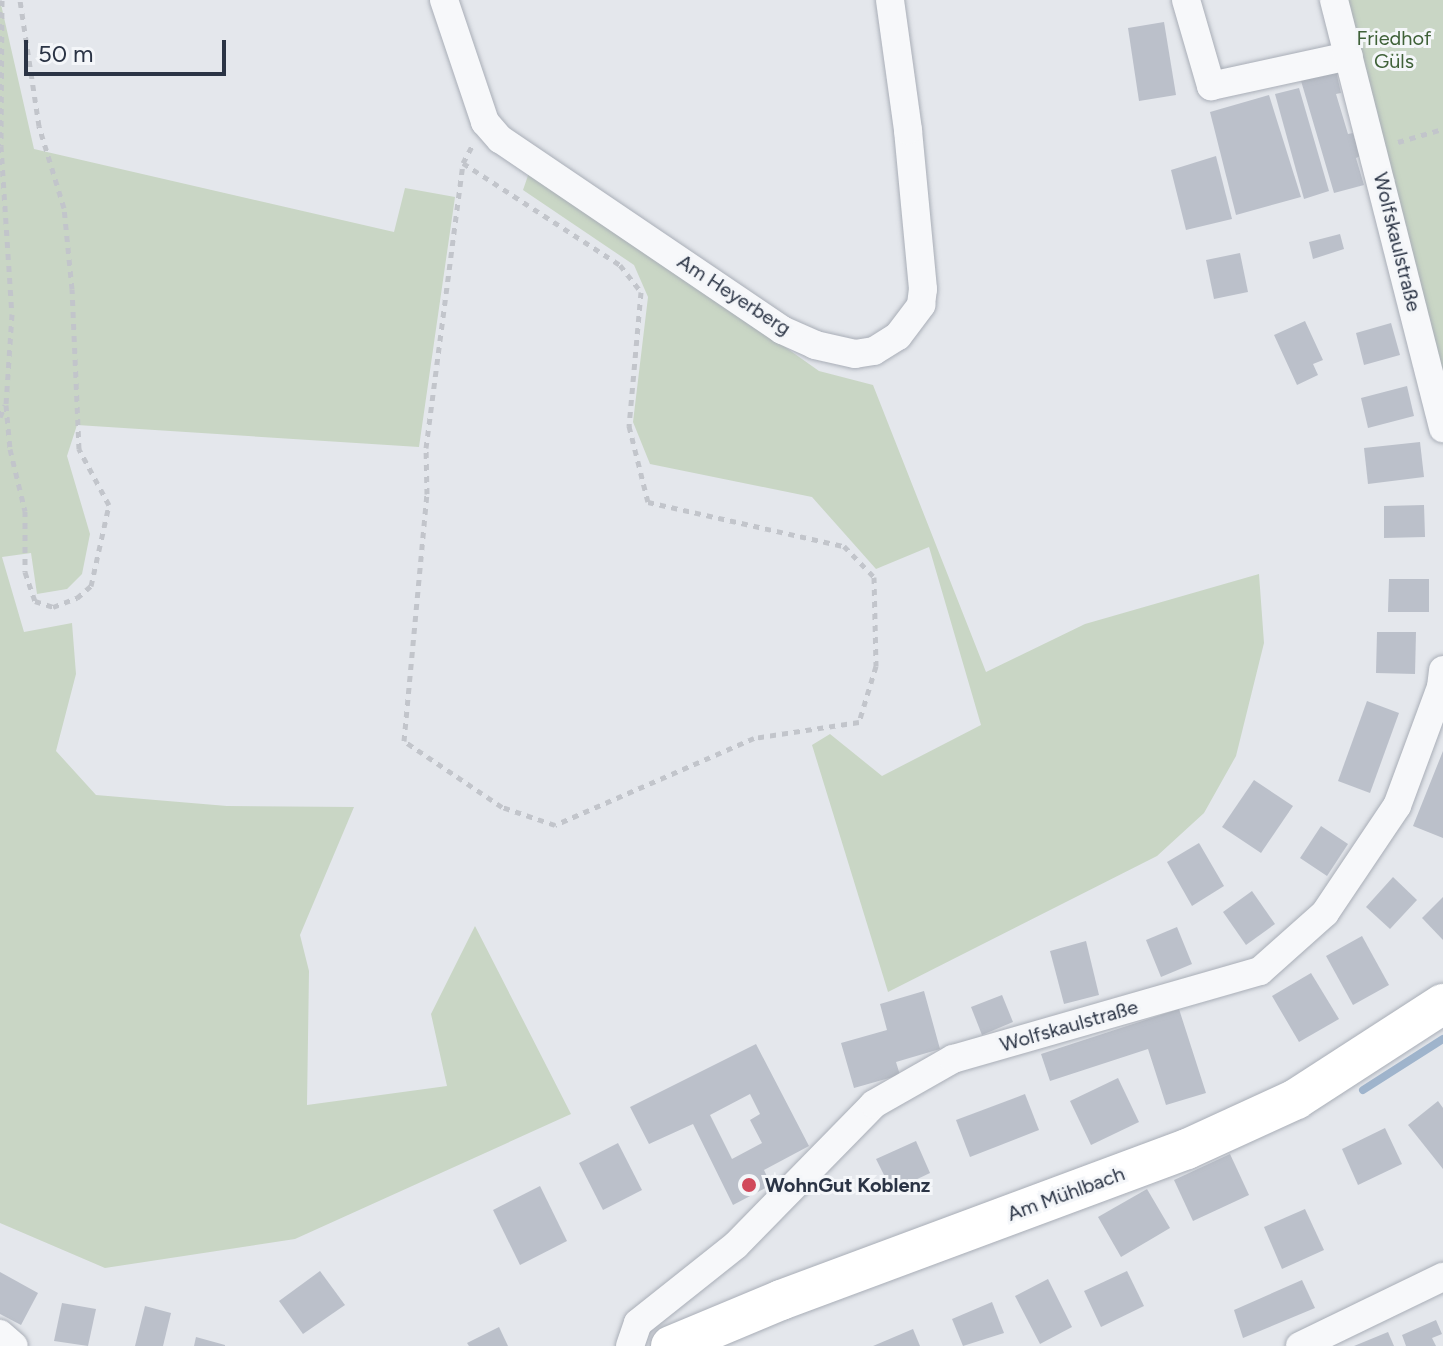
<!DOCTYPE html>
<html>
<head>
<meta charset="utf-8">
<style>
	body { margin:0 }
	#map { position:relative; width:1443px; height:1346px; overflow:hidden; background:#e4e7ec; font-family:Figtree,sans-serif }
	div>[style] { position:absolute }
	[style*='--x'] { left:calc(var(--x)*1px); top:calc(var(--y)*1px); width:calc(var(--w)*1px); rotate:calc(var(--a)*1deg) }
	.green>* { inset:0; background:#c9d6c5 }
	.stream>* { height:8px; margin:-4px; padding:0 4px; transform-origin:4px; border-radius:4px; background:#9fb4cc }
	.building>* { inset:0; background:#bbc0ca }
	.path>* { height:5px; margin-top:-2.5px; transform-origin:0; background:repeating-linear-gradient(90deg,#c2c5cb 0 6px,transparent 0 12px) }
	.roads { filter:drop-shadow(0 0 2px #a9aeb7) drop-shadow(0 0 2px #a9aeb7) }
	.street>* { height:28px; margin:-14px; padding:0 14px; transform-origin:14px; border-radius:14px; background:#f7f8fa }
	.secondary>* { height:40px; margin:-20px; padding:0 20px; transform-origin:20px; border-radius:20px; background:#fff }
	.dots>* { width:22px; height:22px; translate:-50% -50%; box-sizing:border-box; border:4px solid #f4f6f9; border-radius:50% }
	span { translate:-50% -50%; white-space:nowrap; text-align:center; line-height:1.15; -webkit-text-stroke:6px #f4f6f9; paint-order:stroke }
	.park-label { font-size:20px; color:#3f6138 }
	.street-label { font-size:20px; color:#2b3445 }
	.poi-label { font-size:20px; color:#2b3445; font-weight:700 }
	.left { translate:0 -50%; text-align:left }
	.scale { position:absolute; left:24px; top:40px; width:202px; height:36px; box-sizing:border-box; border:4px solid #2b3445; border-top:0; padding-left:10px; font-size:24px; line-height:28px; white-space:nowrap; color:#2b3445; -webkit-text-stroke:6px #f4f6f9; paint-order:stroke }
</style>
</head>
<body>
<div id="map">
	<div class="green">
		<i style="clip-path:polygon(0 0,34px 149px,394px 232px,405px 188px,455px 197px,419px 447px,77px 425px,67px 456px,90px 534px,82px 574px,67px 589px,37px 594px,31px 553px,2px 557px,24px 632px,72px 623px,76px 674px,56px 751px,96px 795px,227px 806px,354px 807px,300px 935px,309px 971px,307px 1105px,447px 1086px,431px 1014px,475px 926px,571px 1114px,295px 1239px,105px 1268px,0 1223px)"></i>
		<i style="clip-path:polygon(1327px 0,1443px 0,1443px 394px)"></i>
		<i style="clip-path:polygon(531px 167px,819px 371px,873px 385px,986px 672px,1085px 624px,1259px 574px,1264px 643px,1236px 756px,1204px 813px,1157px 856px,888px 992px,812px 745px,830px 734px,882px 776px,981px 725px,929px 547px,876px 569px,812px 497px,650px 464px,633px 422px,648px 297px,634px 265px,523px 190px)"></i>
	</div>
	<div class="stream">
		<i style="--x:1363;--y:1090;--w:95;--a:-32.5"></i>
	</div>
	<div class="building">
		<i style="clip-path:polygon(1164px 22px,1176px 95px,1139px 101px,1128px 28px)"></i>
		<i style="clip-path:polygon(1334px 62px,1341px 93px,1336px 94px,1348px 134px,1353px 133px,1360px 156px,1356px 158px,1364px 185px,1334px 193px,1299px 74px)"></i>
		<i style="clip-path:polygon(1299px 88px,1329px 191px,1304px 199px,1275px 94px)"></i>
		<i style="clip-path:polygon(1269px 95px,1301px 197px,1236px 215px,1210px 112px)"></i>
		<i style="clip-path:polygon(1216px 156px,1232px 219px,1186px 230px,1171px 170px)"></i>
		<i style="clip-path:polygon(1340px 234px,1344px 249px,1313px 259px,1309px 242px)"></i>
		<i style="clip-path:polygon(1240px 253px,1248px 292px,1214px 299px,1206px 260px)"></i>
		<i style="clip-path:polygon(1305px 321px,1323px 360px,1313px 364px,1318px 375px,1297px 385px,1274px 335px)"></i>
		<i style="clip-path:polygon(1391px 323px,1400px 355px,1364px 365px,1356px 333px)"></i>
		<i style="clip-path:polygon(1407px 386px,1414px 416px,1368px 428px,1361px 398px)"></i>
		<i style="clip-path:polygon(1420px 442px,1424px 477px,1368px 484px,1364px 448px)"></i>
		<i style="clip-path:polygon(1424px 505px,1425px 537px,1384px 538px,1384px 506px)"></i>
		<i style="clip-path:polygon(1389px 579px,1429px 579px,1429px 612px,1388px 612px)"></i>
		<i style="clip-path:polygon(1377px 632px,1416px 632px,1415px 674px,1376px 673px)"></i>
		<i style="clip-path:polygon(1367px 701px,1399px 713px,1370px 793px,1338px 781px)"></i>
		<i style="clip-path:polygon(1443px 751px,1443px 838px,1413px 826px)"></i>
		<i style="clip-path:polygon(1254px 780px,1293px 806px,1261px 853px,1222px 827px)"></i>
		<i style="clip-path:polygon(1321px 826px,1348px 844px,1327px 876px,1300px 858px)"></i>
		<i style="clip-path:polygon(1199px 843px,1224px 886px,1192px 906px,1167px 862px)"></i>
		<i style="clip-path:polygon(1393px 877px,1417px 900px,1390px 929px,1366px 907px)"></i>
		<i style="clip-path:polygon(1252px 891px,1275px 924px,1246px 945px,1223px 912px)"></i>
		<i style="clip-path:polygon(1443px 897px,1443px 940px,1422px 918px)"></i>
		<i style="clip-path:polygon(1177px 927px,1192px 964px,1161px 977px,1146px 940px)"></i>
		<i style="clip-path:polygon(1362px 936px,1389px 985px,1353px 1005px,1326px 956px)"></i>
		<i style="clip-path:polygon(1086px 941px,1099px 995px,1064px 1004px,1050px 951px)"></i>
		<i style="clip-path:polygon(1311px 973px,1339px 1019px,1299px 1042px,1272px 996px)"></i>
		<i style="clip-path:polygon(924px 991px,940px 1049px,896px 1062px,900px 1075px,854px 1088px,841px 1043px,887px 1030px,880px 1004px)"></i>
		<i style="clip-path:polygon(1002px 995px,1013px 1022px,982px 1035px,971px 1007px)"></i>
		<i style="clip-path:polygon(1179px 1009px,1206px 1093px,1166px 1105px,1148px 1049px,1050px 1081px,1041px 1054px)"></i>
		<i style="clip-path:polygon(evenodd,756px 1044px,809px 1146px,764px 1170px,771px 1185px,733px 1205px,693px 1124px,649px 1144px,630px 1107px,756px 1044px,750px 1094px,760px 1114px,750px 1120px,762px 1143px,732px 1159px,710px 1115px,750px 1094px)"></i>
		<i style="clip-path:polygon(1118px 1078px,1139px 1122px,1091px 1145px,1070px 1101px)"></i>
		<i style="clip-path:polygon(1025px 1094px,1039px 1130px,970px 1157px,956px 1120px)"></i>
		<i style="clip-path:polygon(1438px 1101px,1443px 1108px,1443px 1169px,1408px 1125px)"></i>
		<i style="clip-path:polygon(1385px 1128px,1402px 1164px,1358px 1185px,1342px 1149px)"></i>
		<i style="clip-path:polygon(916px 1141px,930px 1173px,892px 1191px,876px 1159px)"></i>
		<i style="clip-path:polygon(618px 1143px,642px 1190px,603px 1210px,579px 1163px)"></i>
		<i style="clip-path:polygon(1230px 1154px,1249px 1195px,1193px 1221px,1174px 1180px)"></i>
		<i style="clip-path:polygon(540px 1186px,567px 1241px,520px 1265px,493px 1210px)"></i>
		<i style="clip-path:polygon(1147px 1189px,1170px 1228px,1121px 1257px,1098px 1217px)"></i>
		<i style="clip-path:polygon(1305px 1209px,1324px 1250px,1282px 1269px,1264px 1227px)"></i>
		<i style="clip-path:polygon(320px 1271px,345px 1305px,303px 1334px,279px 1301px)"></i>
		<i style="clip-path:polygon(1127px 1271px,1144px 1306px,1101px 1327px,1084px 1291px)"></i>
		<i style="clip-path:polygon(0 1272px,38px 1293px,21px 1325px,0 1314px)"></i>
		<i style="clip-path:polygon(1048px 1279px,1072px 1327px,1040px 1344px,1015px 1296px)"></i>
		<i style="clip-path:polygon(1302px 1280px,1315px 1308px,1243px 1338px,1234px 1310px)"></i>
		<i style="clip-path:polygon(992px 1302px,1004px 1333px,963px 1346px,952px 1319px)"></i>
		<i style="clip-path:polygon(62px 1303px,96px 1309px,88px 1346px,54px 1341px)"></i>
		<i style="clip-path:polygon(145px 1306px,171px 1313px,163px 1346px,135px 1346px)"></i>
		<i style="clip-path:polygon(1436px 1320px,1442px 1334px,1432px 1338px,1436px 1346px,1406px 1346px,1402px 1335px)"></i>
		<i style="clip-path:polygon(499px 1327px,508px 1346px,469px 1346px,467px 1343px)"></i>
		<i style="clip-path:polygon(913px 1329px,920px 1346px,873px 1346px)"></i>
		<i style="clip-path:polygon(1388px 1332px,1394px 1346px,1354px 1346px)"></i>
		<i style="clip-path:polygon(196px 1337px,225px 1345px,225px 1346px,194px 1346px)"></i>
	</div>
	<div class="path">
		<i style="--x:2;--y:0;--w:146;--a:90.4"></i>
		<i style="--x:1;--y:146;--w:168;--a:86.3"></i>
		<i style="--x:12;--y:314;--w:91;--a:93.8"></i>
		<i style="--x:6;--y:405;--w:44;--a:84.8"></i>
		<i style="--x:10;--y:449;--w:64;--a:76.4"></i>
		<i style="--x:25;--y:511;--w:61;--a:90"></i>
		<i style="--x:25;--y:572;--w:31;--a:71"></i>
		<i style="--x:35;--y:601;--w:19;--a:18"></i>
		<i style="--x:53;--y:607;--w:26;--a:-21"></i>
		<i style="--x:77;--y:598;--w:18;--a:-41"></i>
		<i style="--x:91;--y:586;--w:83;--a:-77.5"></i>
		<i style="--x:109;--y:505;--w:64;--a:-118.2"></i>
		<i style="--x:79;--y:449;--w:160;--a:-92.5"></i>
		<i style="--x:72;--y:289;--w:81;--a:-95.6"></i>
		<i style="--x:64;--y:208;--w:86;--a:-107"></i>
		<i style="--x:39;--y:126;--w:127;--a:-98.6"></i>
		<i style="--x:1398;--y:142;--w:47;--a:-16.1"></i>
		<i style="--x:463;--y:163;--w:187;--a:33"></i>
		<i style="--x:620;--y:265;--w:34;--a:52"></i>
		<i style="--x:641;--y:292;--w:135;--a:95.1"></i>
		<i style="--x:629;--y:426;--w:78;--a:76"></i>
		<i style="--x:648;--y:502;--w:201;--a:12.7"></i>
		<i style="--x:844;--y:546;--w:43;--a:45.9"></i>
		<i style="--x:874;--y:577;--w:89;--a:88.7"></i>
		<i style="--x:876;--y:666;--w:59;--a:106.9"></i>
		<i style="--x:859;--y:722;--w:106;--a:171.3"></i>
		<i style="--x:754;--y:738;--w:217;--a:156.4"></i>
		<i style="--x:555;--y:825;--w:56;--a:-161.2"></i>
		<i style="--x:502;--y:807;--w:118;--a:-146"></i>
		<i style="--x:404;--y:741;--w:248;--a:-84.7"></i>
		<i style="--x:427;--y:494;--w:46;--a:-91.2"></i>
		<i style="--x:426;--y:448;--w:287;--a:-82.6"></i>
		<i style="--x:463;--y:163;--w:21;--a:-62"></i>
		<i style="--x:0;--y:417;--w:13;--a:-67"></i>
	</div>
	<div class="roads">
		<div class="street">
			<i style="--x:444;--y:0;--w:129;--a:71.4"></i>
			<i style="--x:485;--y:122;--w:23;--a:49"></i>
			<i style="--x:500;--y:139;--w:341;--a:34.1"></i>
			<i style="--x:782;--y:330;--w:36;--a:24"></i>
			<i style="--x:815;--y:345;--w:41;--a:12.7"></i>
			<i style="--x:855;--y:354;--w:19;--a:-9"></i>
			<i style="--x:874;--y:351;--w:28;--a:-32"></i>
			<i style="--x:898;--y:336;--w:39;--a:-53"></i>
			<i style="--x:921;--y:305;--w:16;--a:-83"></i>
			<i style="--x:923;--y:289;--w:160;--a:-95.4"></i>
			<i style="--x:908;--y:130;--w:131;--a:-97.9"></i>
			<i style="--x:1186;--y:0;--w:90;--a:73.8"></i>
			<i style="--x:1211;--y:86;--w:141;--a:-12.3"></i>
			<i style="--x:1334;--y:0;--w:442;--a:75.7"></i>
			<i style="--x:0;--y:1334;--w:18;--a:41"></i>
			<i style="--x:630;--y:1346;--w:24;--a:-71"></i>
			<i style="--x:638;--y:1323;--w:125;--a:-38.5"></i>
			<i style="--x:736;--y:1245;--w:197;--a:-45.6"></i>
			<i style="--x:874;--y:1104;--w:91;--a:-29.7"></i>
			<i style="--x:953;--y:1059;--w:319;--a:-16"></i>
			<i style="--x:1260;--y:971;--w:87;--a:-41.7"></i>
			<i style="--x:1325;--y:913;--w:129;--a:-56.1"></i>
			<i style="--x:1397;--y:806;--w:127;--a:-69.7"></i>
			<i style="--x:1441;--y:687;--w:17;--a:-83"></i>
			<i style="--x:1300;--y:1346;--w:159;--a:-25.8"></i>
		</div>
		<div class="secondary">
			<i style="--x:671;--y:1346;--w:119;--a:-22.7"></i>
			<i style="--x:781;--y:1300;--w:433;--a:-20.4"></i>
			<i style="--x:1187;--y:1149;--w:120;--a:-24.6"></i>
			<i style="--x:1296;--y:1099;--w:175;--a:-32.9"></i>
		</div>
	</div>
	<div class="dots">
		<i style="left:749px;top:1185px;background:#d1495b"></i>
	</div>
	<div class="park-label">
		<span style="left:1394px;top:50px">Friedhof<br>Güls</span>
	</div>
	<div class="street-label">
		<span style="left:1397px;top:242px;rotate:76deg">Wolfskaulstraße</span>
		<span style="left:734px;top:295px;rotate:33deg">Am Heyerberg</span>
		<span style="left:1069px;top:1026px;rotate:-16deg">Wolfskaulstraße</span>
		<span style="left:1066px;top:1194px;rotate:-20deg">Am Mühlbach</span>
	</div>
	<div class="poi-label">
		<span class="left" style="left:765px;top:1185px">WohnGut Koblenz</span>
	</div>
	<div class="scale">50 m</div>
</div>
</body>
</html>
